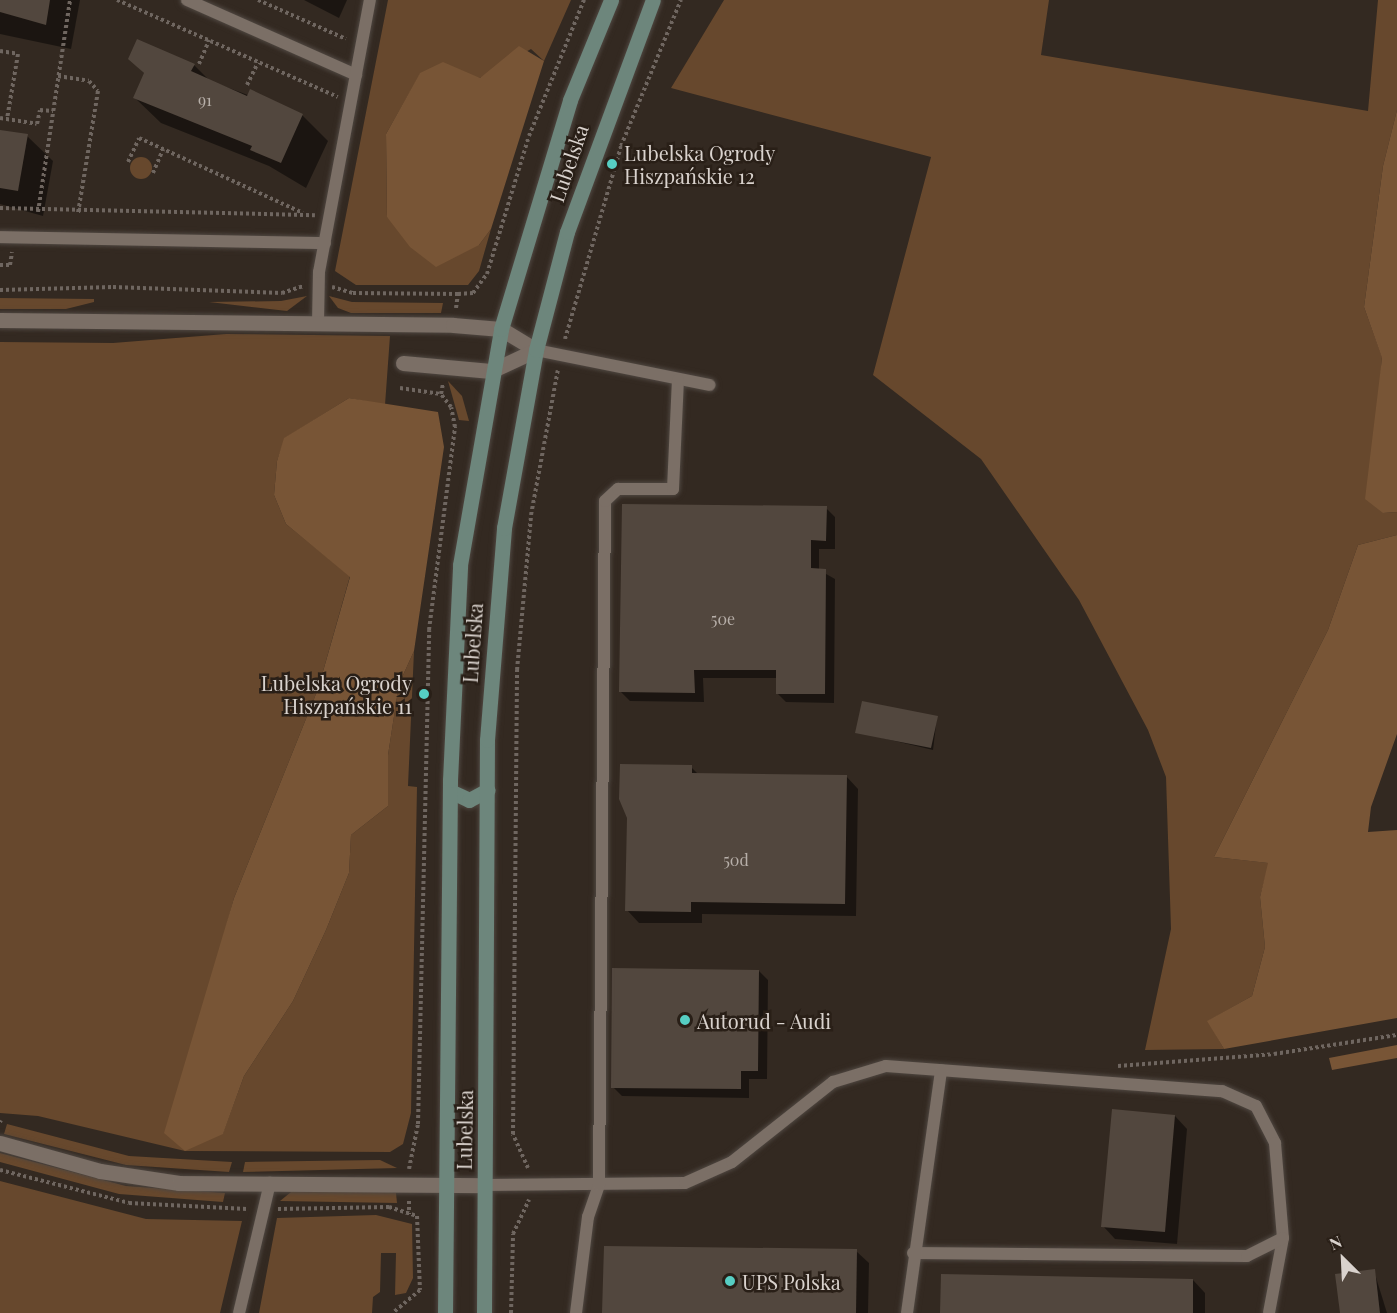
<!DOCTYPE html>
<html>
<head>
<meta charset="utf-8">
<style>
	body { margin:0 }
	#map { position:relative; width:1397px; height:1313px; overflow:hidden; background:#332921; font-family:"Playfair Display",serif }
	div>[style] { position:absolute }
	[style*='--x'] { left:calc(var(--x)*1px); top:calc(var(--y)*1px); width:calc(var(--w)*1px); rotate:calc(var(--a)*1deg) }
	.green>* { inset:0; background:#67482d }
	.round { border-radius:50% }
	.forest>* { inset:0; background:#785536 }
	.shadow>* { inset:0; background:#0007 }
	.building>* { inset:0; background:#52473e }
	.path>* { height:4px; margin-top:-2px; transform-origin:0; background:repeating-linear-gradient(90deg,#6f6660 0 3px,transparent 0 6px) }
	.roads { filter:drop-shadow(0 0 2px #4f4741) drop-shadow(0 0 2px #4f4741) }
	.service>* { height:12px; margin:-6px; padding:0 6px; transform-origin:6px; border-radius:6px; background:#7b6f66 }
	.minor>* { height:15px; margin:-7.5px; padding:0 7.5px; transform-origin:7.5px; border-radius:7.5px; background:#7b6f66 }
	.secondary>* { height:15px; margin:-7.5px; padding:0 7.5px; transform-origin:7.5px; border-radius:7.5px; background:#6d867c }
	.dots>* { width:16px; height:16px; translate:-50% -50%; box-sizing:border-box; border:3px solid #291f17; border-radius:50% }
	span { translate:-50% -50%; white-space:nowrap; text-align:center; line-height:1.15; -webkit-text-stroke:5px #291f17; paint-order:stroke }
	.number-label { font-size:16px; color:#b7afa9 }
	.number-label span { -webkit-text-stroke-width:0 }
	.poi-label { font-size:20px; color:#d9d2cd }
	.left { translate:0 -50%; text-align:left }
	.right { translate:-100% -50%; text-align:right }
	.street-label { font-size:20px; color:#d9d2cd }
	.north { position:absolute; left:1313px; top:1229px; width:60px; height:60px; -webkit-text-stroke:4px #291f17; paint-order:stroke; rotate:336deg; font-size:16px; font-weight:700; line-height:24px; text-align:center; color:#d9d2cd }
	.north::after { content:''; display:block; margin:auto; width:21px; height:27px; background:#d9d2cd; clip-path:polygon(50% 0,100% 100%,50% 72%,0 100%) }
</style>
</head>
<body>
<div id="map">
	<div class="green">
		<i style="clip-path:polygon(388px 0,571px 0,544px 61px,531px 49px,480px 78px,420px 74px,386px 134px,387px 217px,479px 245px,491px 229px,479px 271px,468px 285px,356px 285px,335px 271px)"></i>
		<i style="clip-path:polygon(724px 0,1049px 0,1041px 55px,1368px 111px,1378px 0,1397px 0,1397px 110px,1383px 166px,1364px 307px,1382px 357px,1377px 428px,1383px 513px,1397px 512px,1397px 535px,1358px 545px,1328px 630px,1214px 857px,1269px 863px,1260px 897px,1265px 947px,1252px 996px,1208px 1021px,1224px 1049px,1145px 1050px,1171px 929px,1166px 777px,1148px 730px,1079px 600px,981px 459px,873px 375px,931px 157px,671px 88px)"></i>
		<i class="round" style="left:130px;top:157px;width:22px;height:22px"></i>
		<i style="clip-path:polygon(307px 296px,287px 311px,209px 302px,281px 301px)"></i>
		<i style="clip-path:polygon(329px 296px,352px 302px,443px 303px,441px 313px,351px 313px,338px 308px)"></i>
		<i style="clip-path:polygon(0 298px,94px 299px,94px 302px,66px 309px,0 309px)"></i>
		<i style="clip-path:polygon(226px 334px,390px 336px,385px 405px,349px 398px,285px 438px,277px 461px,274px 495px,286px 524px,350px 576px,318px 689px,234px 898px,211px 982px,223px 1133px,244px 1076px,293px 1001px,326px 930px,349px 873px,351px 835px,388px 806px,388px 755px,399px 684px,414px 651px,408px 786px,417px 787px,411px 1113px,403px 1144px,390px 1152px,185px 1151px,38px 1116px,0 1113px,0 342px,113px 343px)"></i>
		<i style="clip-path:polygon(448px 381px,462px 396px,469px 421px,459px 420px)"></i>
		<i style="clip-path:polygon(7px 1124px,129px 1156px,232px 1162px,229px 1172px,126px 1165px,4px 1134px)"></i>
		<i style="clip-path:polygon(0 1153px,126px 1186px,225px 1193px,223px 1202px,119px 1194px,0 1162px)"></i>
		<i style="clip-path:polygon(380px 1160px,397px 1168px,243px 1172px,245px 1162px)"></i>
		<i style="clip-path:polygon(0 1181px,146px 1219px,242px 1221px,220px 1313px,0 1313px)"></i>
		<i style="clip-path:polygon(374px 1190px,396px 1193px,397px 1203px,280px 1201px,291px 1192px)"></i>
		<i style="clip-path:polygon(376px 1215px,412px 1224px,413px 1278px,406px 1293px,395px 1295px,396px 1253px,381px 1253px,380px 1292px,373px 1297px,372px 1313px,259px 1313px,277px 1218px)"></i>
	</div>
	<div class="forest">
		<i style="clip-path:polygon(519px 46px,544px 61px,491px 229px,479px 245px,436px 267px,410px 247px,387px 217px,386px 134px,420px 73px,443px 62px,480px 78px)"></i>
		<i style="clip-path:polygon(1397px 110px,1397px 512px,1383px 513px,1365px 499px,1382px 358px,1364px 307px,1383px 166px)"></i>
		<i style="clip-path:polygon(349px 398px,438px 412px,444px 447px,414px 651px,399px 684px,388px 755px,388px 806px,351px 835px,349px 873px,326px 930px,293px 1001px,244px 1076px,223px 1134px,185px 1151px,164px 1133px,234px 898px,318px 689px,350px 577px,286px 524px,274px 495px,277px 461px,284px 438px)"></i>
		<i style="clip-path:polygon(1397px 535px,1397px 734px,1371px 807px,1368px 832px,1397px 830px,1397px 1018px,1224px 1049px,1207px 1021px,1252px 996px,1265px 947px,1260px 897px,1268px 863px,1214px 857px,1328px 630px,1358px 545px)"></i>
		<i style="clip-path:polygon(1397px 1045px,1397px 1058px,1332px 1070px,1329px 1058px)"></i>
	</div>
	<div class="shadow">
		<i style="clip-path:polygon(0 0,80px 0,71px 49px,0 34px)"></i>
		<i style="clip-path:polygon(304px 0,347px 0,339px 18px)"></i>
		<i style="clip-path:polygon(130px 59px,194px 65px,210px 81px,302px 115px,328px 141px,306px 188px,269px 166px,161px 123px,135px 98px,145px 74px)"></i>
		<i style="clip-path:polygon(0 132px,27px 136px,53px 161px,43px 216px,0 204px)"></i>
		<i style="clip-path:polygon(826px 508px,835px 517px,835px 549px,819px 549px,819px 570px,835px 579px,834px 703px,786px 702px,777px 693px,777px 678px,703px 678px,704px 702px,630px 701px,621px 692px)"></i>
		<i style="clip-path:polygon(937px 717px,933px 750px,857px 732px)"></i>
		<i style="clip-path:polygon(691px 767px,699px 775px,846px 776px,858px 789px,856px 916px,702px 914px,702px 923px,639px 923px,627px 910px)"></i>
		<i style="clip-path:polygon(759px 971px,768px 980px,767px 1079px,749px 1079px,749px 1098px,622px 1096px,613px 1087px)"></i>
		<i style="clip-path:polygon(1175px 1116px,1187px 1129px,1177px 1244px,1115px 1239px,1103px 1226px)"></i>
		<i style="clip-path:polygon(856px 1251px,869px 1263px,868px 1313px,604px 1313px)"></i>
		<i style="clip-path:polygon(1374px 1271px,1387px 1313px,1341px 1313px)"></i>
		<i style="clip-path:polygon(1193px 1280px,1205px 1293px,1205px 1313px,941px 1313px)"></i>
	</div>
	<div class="building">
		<i style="clip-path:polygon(0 0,50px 0,46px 25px,0 12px)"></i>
		<i style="clip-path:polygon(137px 39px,195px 64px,191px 71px,247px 96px,250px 89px,303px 114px,281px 163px,250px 150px,252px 146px,133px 98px,144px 73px,128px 59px)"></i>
		<i style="clip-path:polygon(0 130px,28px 134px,18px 191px,0 188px)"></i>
		<i style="clip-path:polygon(622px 504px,827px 506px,826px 541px,811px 540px,811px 568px,826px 569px,825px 694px,776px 694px,776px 670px,694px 670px,695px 693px,619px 692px)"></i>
		<i style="clip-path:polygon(862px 701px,938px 716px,931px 748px,855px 733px)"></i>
		<i style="clip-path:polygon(620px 764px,692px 765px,692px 773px,847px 775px,845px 904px,691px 902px,691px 912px,625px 911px,627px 818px,619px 799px)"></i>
		<i style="clip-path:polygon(612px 968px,759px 970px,758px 1071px,741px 1071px,741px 1089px,611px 1088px)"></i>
		<i style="clip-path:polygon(1112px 1109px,1175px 1115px,1165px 1232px,1101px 1227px)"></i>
		<i style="clip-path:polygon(604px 1246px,857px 1249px,856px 1313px,602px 1313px)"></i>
		<i style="clip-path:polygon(1375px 1269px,1380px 1313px,1340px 1313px,1335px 1274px)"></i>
		<i style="clip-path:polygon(941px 1274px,1193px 1279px,1193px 1313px,940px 1313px)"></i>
	</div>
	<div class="path">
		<i style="--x:117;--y:0;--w:241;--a:23.7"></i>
		<i style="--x:258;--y:0;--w:96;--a:23.9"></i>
		<i style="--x:0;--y:51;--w:18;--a:9"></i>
		<i style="--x:18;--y:54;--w:66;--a:99.6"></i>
		<i style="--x:199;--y:64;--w:26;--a:-67"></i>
		<i style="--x:58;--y:76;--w:31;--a:9"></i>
		<i style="--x:89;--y:81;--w:13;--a:48"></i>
		<i style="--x:98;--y:91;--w:124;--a:99.3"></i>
		<i style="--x:247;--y:85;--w:25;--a:-64"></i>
		<i style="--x:0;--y:118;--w:37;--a:9"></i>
		<i style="--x:37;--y:124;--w:14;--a:-78"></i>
		<i style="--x:40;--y:110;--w:13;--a:4"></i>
		<i style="--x:128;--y:162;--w:26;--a:-65"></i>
		<i style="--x:139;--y:138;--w:180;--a:24.6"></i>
		<i style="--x:153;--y:173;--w:26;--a:-67"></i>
		<i style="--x:0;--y:208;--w:315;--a:1.3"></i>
		<i style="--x:38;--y:212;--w:214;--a:-81.4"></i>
		<i style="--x:0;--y:265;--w:10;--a:0"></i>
		<i style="--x:10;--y:265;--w:13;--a:-81"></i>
		<i style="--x:332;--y:287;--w:22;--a:16"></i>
		<i style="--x:353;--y:293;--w:105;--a:0.5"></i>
		<i style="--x:0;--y:290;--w:113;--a:-1.5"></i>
		<i style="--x:113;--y:287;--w:169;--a:2"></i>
		<i style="--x:282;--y:293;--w:23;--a:-18"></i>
		<i style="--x:456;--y:308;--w:14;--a:-82"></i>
		<i style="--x:458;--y:294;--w:15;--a:-4"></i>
		<i style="--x:473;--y:293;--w:24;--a:-54"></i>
		<i style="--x:487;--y:274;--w:144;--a:-73.1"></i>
		<i style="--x:529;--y:136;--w:147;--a:-68"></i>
		<i style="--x:565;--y:339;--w:201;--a:-73.8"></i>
		<i style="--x:621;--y:146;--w:158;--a:-67.7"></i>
		<i style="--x:400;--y:388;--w:41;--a:8.3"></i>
		<i style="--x:1118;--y:1066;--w:156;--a:-4.4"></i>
		<i style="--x:1274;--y:1054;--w:124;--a:-8.8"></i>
		<i style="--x:0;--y:1122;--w:2;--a:-63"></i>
		<i style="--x:528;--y:1168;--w:37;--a:-114"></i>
		<i style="--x:513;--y:1134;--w:464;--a:-89.5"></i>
		<i style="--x:517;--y:670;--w:156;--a:-84.8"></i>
		<i style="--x:531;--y:515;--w:147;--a:-79.5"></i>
		<i style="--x:409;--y:1169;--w:46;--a:-78.7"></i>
		<i style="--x:418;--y:1124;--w:494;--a:-88.7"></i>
		<i style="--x:429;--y:630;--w:205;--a:-82.7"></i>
		<i style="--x:455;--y:427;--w:20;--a:-101"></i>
		<i style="--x:451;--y:407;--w:16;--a:-128"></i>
		<i style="--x:441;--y:394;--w:10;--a:-79"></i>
		<i style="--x:0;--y:1170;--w:133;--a:14.3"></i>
		<i style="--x:129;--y:1203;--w:118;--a:2.9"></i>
		<i style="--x:409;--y:1201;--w:13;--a:90"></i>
		<i style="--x:278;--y:1209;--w:111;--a:-1"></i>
		<i style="--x:389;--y:1207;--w:29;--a:18"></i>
		<i style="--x:417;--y:1216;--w:74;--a:87.7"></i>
		<i style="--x:420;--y:1290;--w:35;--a:140"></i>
		<i style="--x:511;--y:1313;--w:79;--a:-88.5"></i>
		<i style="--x:513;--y:1234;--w:38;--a:-65"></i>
	</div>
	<div class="roads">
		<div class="service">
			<i style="--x:187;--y:0;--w:185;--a:23.9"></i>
			<i style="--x:0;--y:237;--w:325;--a:1.1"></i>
			<i style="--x:318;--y:323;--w:51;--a:-88.9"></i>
			<i style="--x:319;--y:272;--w:277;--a:-79.4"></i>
			<i style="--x:536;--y:350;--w:177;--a:11.4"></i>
			<i style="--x:484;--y:1185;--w:201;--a:-0.6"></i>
			<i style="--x:685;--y:1183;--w:51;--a:-24.1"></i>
			<i style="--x:732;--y:1162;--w:129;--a:-38.4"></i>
			<i style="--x:833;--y:1082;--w:55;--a:-16.8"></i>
			<i style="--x:886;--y:1066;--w:337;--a:4.3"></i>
			<i style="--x:1222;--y:1091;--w:37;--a:24"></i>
			<i style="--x:1256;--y:1106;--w:42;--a:62.8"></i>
			<i style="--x:1275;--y:1143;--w:95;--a:85.2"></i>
			<i style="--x:1283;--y:1238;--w:76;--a:100.6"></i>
			<i style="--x:913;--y:1253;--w:334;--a:0.5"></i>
			<i style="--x:1247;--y:1256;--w:40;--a:-26.6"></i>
			<i style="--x:239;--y:1313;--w:134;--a:-76.6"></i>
			<i style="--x:576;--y:1313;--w:97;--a:-82.9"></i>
			<i style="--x:588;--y:1217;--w:34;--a:-71"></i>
			<i style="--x:599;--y:1185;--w:684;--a:-89.5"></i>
			<i style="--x:605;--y:501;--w:18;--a:-43"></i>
			<i style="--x:618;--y:489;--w:55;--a:0"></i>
			<i style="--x:673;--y:489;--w:109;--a:-87.4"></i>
			<i style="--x:907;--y:1313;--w:245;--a:-82"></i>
		</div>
		<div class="minor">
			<i style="--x:0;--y:320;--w:453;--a:0.6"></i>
			<i style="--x:453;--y:325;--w:48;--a:4.8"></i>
			<i style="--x:501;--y:329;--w:41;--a:31"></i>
			<i style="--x:403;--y:363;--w:88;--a:5.2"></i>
			<i style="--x:491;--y:371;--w:50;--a:-25"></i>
			<i style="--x:0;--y:1143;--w:104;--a:15.6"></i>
			<i style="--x:100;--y:1171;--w:80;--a:8.6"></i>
			<i style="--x:179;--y:1183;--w:305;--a:0.4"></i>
		</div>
		<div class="secondary">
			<i style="--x:450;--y:791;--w:21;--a:25"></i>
			<i style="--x:469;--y:800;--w:21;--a:-28"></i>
			<i style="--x:445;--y:1313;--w:533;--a:-89.46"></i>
			<i style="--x:450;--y:780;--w:215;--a:-87.3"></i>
			<i style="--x:460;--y:565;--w:240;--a:-80.1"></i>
			<i style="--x:501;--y:329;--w:239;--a:-73.2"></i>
			<i style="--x:570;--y:100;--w:108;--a:-67.7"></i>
			<i style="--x:484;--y:1313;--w:573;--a:-89.7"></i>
			<i style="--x:487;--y:740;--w:213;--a:-85.4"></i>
			<i style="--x:504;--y:528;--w:181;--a:-79.8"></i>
			<i style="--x:536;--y:350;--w:122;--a:-75.3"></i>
			<i style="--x:567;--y:232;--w:247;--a:-69.7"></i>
		</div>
	</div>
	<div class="dots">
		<i style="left:612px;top:164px;background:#56cec3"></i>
		<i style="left:424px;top:694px;background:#56cec3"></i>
		<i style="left:685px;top:1020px;background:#56cec3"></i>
		<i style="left:730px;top:1281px;background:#56cec3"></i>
	</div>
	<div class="number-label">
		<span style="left:205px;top:100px">91</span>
		<span style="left:723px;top:619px">50e</span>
		<span style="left:736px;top:860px">50d</span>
	</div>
	<div class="poi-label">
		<span class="left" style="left:624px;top:164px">Lubelska Ogrody<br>Hiszpańskie 12</span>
		<span class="right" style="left:412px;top:694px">Lubelska Ogrody<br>Hiszpańskie 11</span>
		<span class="left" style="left:697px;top:1020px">Autorud - Audi</span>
		<span class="left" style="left:742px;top:1281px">UPS Polska</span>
	</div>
	<div class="street-label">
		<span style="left:568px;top:163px;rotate:-71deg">Lubelska</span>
		<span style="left:472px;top:643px;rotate:-86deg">Lubelska</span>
		<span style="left:464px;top:1130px;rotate:-89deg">Lubelska</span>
	</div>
	<div class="north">N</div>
</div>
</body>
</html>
